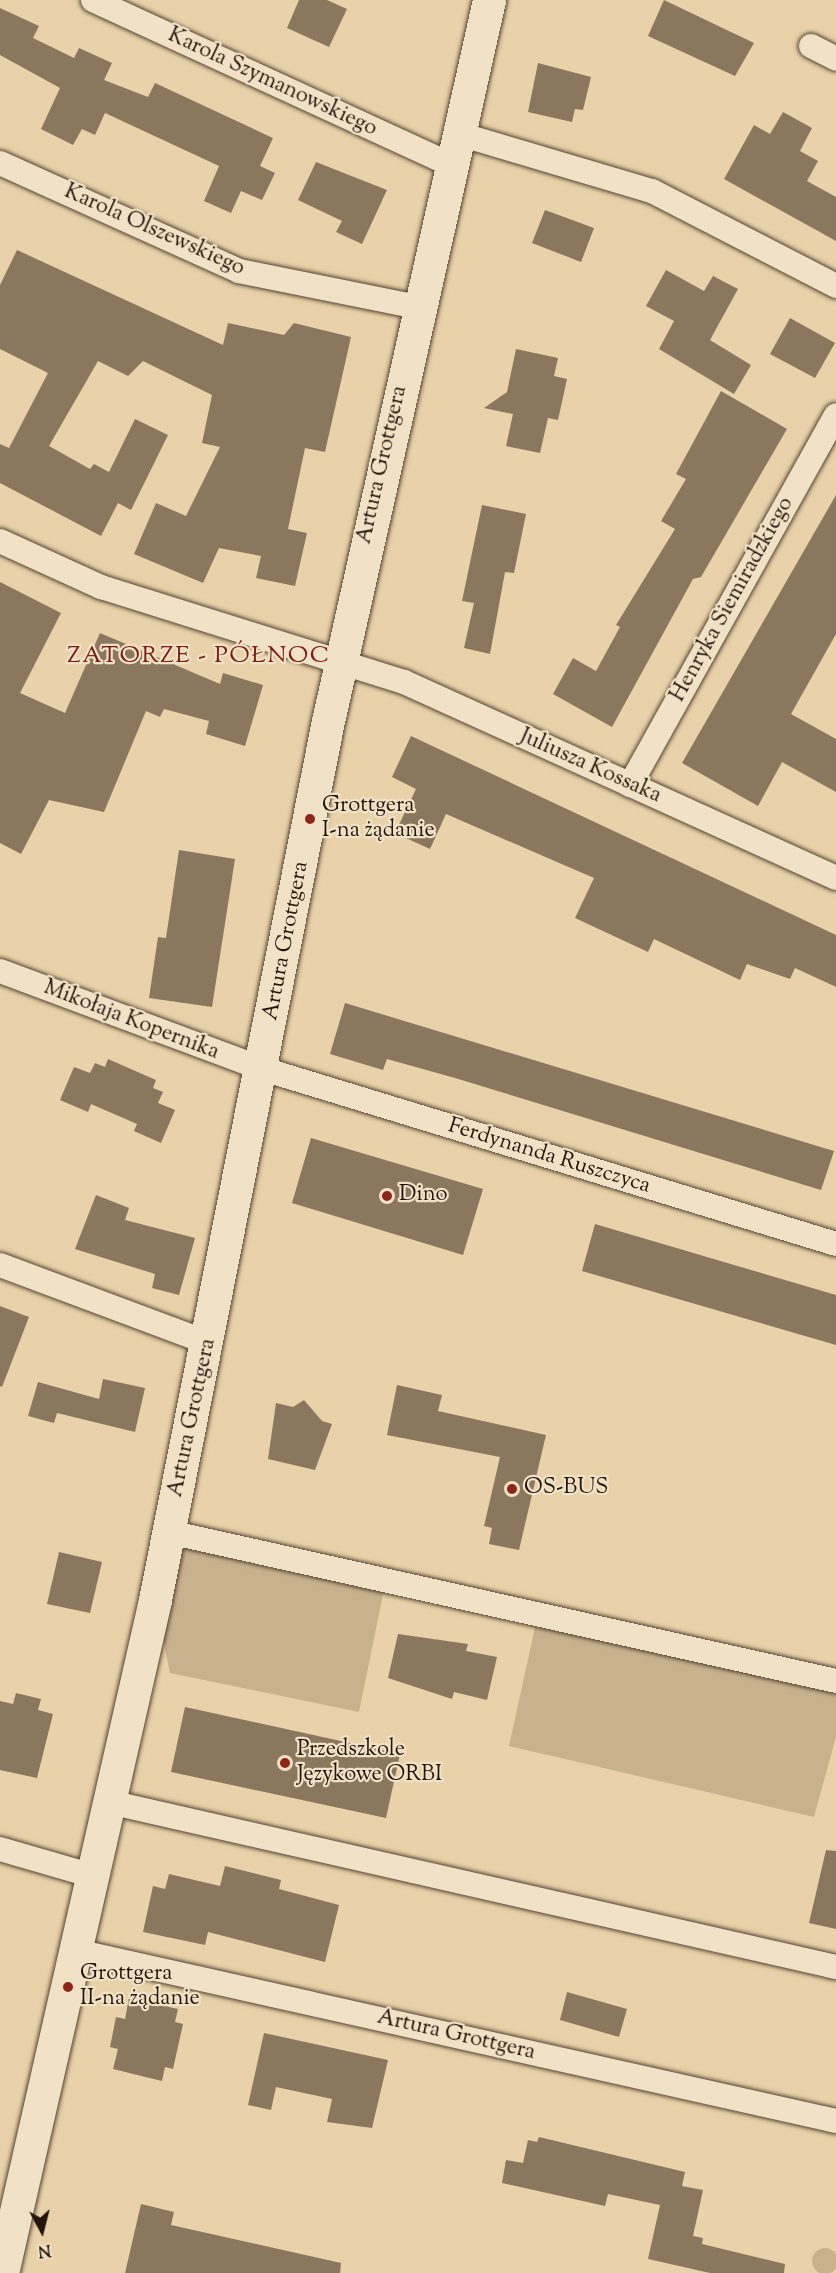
<!DOCTYPE html>
<html>
<head>
<meta charset="utf-8">
<style>
	body { margin:0 }
	#map { position:relative; width:836px; height:2273px; overflow:hidden; background:#e9d2a9; font-family:"Sorts Mill Goudy",serif }
	div>[style] { position:absolute }
	[style*='--x'] { left:calc(var(--x)*1px); top:calc(var(--y)*1px); width:calc(var(--w)*1px); rotate:calc(var(--a)*1deg) }
	.green>* { inset:0; background:#c8b28e }
	.round { border-radius:50% }
	.building>* { inset:0; background:#8a775d }
	.roads { filter:drop-shadow(0 0 2px #554432) drop-shadow(0 0 2px #554432) }
	.street>* { height:24px; margin:-12px; padding:0 12px; transform-origin:12px; border-radius:12px; background:#f1e2c7 }
	.secondary>* { height:33px; margin:-16.5px; padding:0 16.5px; transform-origin:16.5px; border-radius:16.5px; background:#f1e2c7 }
	.dots>* { width:16px; height:16px; translate:-50% -50%; box-sizing:border-box; border:3px solid #f1e2c7; border-radius:50% }
	span { translate:-50% -50%; white-space:nowrap; text-align:center; line-height:1.15; -webkit-text-stroke:4.5px #f1e2c7; paint-order:stroke }
	.street-label { font-size:22px; color:#24140a }
	.poi-label { font-size:22px; color:#24140a }
	.left { translate:0 -50%; text-align:left }
	.neighbourhood-label { font-size:24px; color:#7a1f14; letter-spacing:1.5px }
	.north { position:absolute; left:12px; top:2201px; width:60px; height:60px; -webkit-text-stroke:4px #f1e2c7; paint-order:stroke; rotate:173deg; font-size:16px; font-weight:700; line-height:24px; text-align:center; color:#24140a }
	.north::after { content:''; display:block; margin:auto; width:21px; height:27px; background:#24140a; clip-path:polygon(50% 0,100% 100%,50% 72%,0 100%) }
</style>
</head>
<body>
<div id="map">
	<div class="green">
		<i style="clip-path:polygon(169px 1532px,386px 1580px,359px 1712px,170px 1673px,155px 1600px)"></i>
		<i style="clip-path:polygon(538px 1614px,836px 1681px,836px 1737px,814px 1817px,509px 1746px)"></i>
		<i class="round" style="left:812px;top:2248px;width:26px;height:26px"></i>
	</div>
	<div class="building">
		<i style="clip-path:polygon(299px 0,327px 0,347px 9px,329px 47px,287px 28px)"></i>
		<i style="clip-path:polygon(664px 0,754px 43px,735px 76px,648px 36px)"></i>
		<i style="clip-path:polygon(0 8px,39px 26px,33px 38px,74px 58px,79px 48px,112px 63px,104px 80px,148px 97px,155px 83px,273px 138px,260px 166px,275px 173px,262px 200px,241px 191px,231px 213px,204px 201px,219px 166px,105px 113px,95px 135px,82px 129px,73px 145px,41px 129px,60px 88px,0 55px)"></i>
		<i style="clip-path:polygon(538px 63px,591px 77px,583px 110px,575px 109px,572px 122px,528px 112px)"></i>
		<i style="clip-path:polygon(783px 112px,812px 128px,800px 151px,818px 161px,807px 181px,836px 197px,836px 241px,724px 179px,754px 125px,770px 134px)"></i>
		<i style="clip-path:polygon(316px 162px,387px 190px,362px 244px,336px 232px,342px 221px,298px 200px)"></i>
		<i style="clip-path:polygon(545px 210px,594px 228px,581px 262px,532px 243px)"></i>
		<i style="clip-path:polygon(17px 250px,223px 345px,228px 323px,284px 335px,294px 323px,351px 337px,325px 452px,305px 448px,288px 529px,307px 533px,295px 586px,256px 578px,261px 556px,219px 548px,203px 583px,134px 554px,156px 503px,186px 516px,220px 447px,202px 443px,212px 395px,143px 361px,128px 376px,98px 361px,49px 446px,90px 469px,94px 464px,109px 472px,135px 419px,168px 435px,131px 510px,118px 503px,101px 536px,0 483px,0 444px,9px 448px,48px 373px,0 349px,0 285px)"></i>
		<i style="clip-path:polygon(666px 270px,704px 291px,713px 276px,738px 289px,710px 340px,751px 365px,734px 394px,659px 349px,674px 321px,646px 306px)"></i>
		<i style="clip-path:polygon(790px 318px,835px 343px,815px 378px,770px 354px)"></i>
		<i style="clip-path:polygon(516px 349px,558px 358px,554px 376px,567px 379px,558px 420px,548px 418px,540px 453px,506px 446px,513px 414px,484px 408px,507px 392px)"></i>
		<i style="clip-path:polygon(721px 391px,787px 429px,701px 577px,693px 579px,612px 727px,553px 694px,573px 658px,596px 671px,620px 627px,616px 625px,675px 529px,661px 521px,686px 479px,676px 474px)"></i>
		<i style="clip-path:polygon(836px 495px,836px 634px,791px 714px,836px 739px,836px 792px,782px 762px,758px 806px,682px 763px)"></i>
		<i style="clip-path:polygon(482px 505px,526px 514px,514px 573px,505px 572px,490px 654px,464px 648px,474px 603px,462px 601px)"></i>
		<i style="clip-path:polygon(0 582px,61px 613px,20px 693px,65px 713px,100px 633px,220px 684px,223px 673px,263px 685px,245px 746px,206px 734px,209px 721px,164px 709px,160px 717px,146px 711px,104px 812px,49px 800px,21px 854px,0 843px)"></i>
		<i style="clip-path:polygon(411px 736px,836px 935px,836px 987px,795px 968px,790px 979px,747px 964px,740px 980px,654px 939px,648px 952px,575px 918px,594px 878px,446px 814px,430px 849px,395px 833px,416px 789px,392px 777px)"></i>
		<i style="clip-path:polygon(179px 850px,235px 859px,212px 1007px,149px 998px,158px 937px,166px 938px)"></i>
		<i style="clip-path:polygon(345px 1003px,834px 1151px,821px 1190px,455px 1078px,387px 1059px,383px 1070px,330px 1054px)"></i>
		<i style="clip-path:polygon(108px 1059px,156px 1080px,153px 1088px,163px 1092px,158px 1103px,175px 1110px,161px 1143px,134px 1131px,137px 1124px,91px 1104px,88px 1112px,60px 1100px,74px 1067px,90px 1073px,95px 1063px,105px 1067px)"></i>
		<i style="clip-path:polygon(311px 1138px,483px 1189px,463px 1255px,292px 1203px)"></i>
		<i style="clip-path:polygon(96px 1195px,129px 1208px,125px 1220px,195px 1238px,179px 1295px,152px 1288px,155px 1274px,75px 1249px)"></i>
		<i style="clip-path:polygon(595px 1224px,836px 1295px,836px 1345px,582px 1271px)"></i>
		<i style="clip-path:polygon(0 1306px,29px 1317px,2px 1387px,0 1386px)"></i>
		<i style="clip-path:polygon(103px 1379px,145px 1388px,135px 1432px,57px 1413px,54px 1423px,28px 1416px,38px 1382px,99px 1399px)"></i>
		<i style="clip-path:polygon(397px 1385px,442px 1395px,438px 1411px,546px 1435px,519px 1550px,489px 1544px,492px 1528px,484px 1526px,500px 1457px,387px 1435px)"></i>
		<i style="clip-path:polygon(304px 1400px,322px 1421px,332px 1424px,315px 1470px,268px 1459px,276px 1403px,293px 1407px)"></i>
		<i style="clip-path:polygon(59px 1552px,102px 1562px,90px 1613px,47px 1604px)"></i>
		<i style="clip-path:polygon(398px 1634px,468px 1644px,466px 1651px,497px 1657px,487px 1700px,454px 1692px,452px 1699px,388px 1678px)"></i>
		<i style="clip-path:polygon(16px 1693px,41px 1699px,38px 1710px,53px 1714px,37px 1778px,0 1770px,0 1701px,13px 1704px)"></i>
		<i style="clip-path:polygon(185px 1707px,400px 1754px,386px 1818px,171px 1772px)"></i>
		<i style="clip-path:polygon(826px 1850px,836px 1851px,836px 1929px,809px 1923px)"></i>
		<i style="clip-path:polygon(225px 1866px,281px 1880px,279px 1889px,339px 1905px,325px 1962px,208px 1932px,205px 1945px,143px 1932px,153px 1886px,165px 1889px,169px 1874px,220px 1886px)"></i>
		<i style="clip-path:polygon(567px 1992px,627px 2009px,619px 2037px,560px 2020px)"></i>
		<i style="clip-path:polygon(129px 1998px,178px 2009px,175px 2022px,183px 2024px,173px 2069px,165px 2067px,162px 2081px,113px 2069px,118px 2049px,110px 2047px,116px 2017px,125px 2019px)"></i>
		<i style="clip-path:polygon(264px 2033px,388px 2060px,372px 2128px,327px 2122px,332px 2099px,276px 2087px,271px 2110px,248px 2105px)"></i>
		<i style="clip-path:polygon(539px 2137px,685px 2172px,682px 2186px,703px 2190px,693px 2236px,703px 2238px,702px 2244px,785px 2264px,784px 2273px,710px 2273px,648px 2259px,660px 2205px,608px 2194px,605px 2206px,502px 2183px,506px 2160px,523px 2163px,528px 2140px,537px 2142px)"></i>
		<i style="clip-path:polygon(141px 2204px,174px 2212px,171px 2225px,341px 2263px,340px 2273px,125px 2273px)"></i>
	</div>
	<div class="roads">
		<div class="street">
			<i style="--x:93;--y:0;--w:395;--a:24.7"></i>
			<i style="--x:811;--y:46;--w:28;--a:27"></i>
			<i style="--x:459;--y:134;--w:201;--a:16.5"></i>
			<i style="--x:652;--y:191;--w:207;--a:27.3"></i>
			<i style="--x:0;--y:163;--w:262;--a:24.3"></i>
			<i style="--x:239;--y:271;--w:183;--a:11.4"></i>
			<i style="--x:0;--y:541;--w:111;--a:24.5"></i>
			<i style="--x:101;--y:587;--w:318;--a:17.4"></i>
			<i style="--x:404;--y:682;--w:474;--a:24.4"></i>
			<i style="--x:630;--y:785;--w:423;--a:-60.9"></i>
			<i style="--x:0;--y:971;--w:281;--a:20.4"></i>
			<i style="--x:263;--y:1069;--w:599;--a:16.98"></i>
			<i style="--x:0;--y:1265;--w:223;--a:20.5"></i>
			<i style="--x:169;--y:1532;--w:683;--a:12.59"></i>
			<i style="--x:109;--y:1802;--w:745;--a:12.79"></i>
			<i style="--x:0;--y:1849;--w:97;--a:16.2"></i>
			<i style="--x:76;--y:1951;--w:779;--a:12.61"></i>
		</div>
		<div class="secondary">
			<i style="--x:2;--y:2273;--w:690;--a:-77.19"></i>
			<i style="--x:155;--y:1600;--w:896;--a:-78.87"></i>
			<i style="--x:328;--y:721;--w:739;--a:-77.41"></i>
		</div>
	</div>
	<div class="dots">
		<i style="left:310px;top:819px;background:#8f2418"></i>
		<i style="left:387px;top:1196px;background:#8f2418"></i>
		<i style="left:512px;top:1489px;background:#8f2418"></i>
		<i style="left:285px;top:1763px;background:#8f2418"></i>
		<i style="left:68px;top:1987px;background:#8f2418"></i>
	</div>
	<div class="street-label">
		<span style="left:272px;top:83px;rotate:25deg">Karola Szymanowskiego</span>
		<span style="left:154px;top:231px;rotate:24deg">Karola Olszewskiego</span>
		<span style="left:383px;top:465px;rotate:-77deg">Artura Grottgera</span>
		<span style="left:733px;top:600px;rotate:-61deg">Henryka Siemiradzkiego</span>
		<span style="left:590px;top:767px;rotate:24deg">Juliusza Kossaka</span>
		<span style="left:287px;top:941px;rotate:-79deg">Artura Grottgera</span>
		<span style="left:131px;top:1021px;rotate:21deg">Mikołaja Kopernika</span>
		<span style="left:549px;top:1157px;rotate:17deg">Ferdynanda Ruszczyca</span>
		<span style="left:193px;top:1418px;rotate:-78deg">Artura Grottgera</span>
		<span style="left:456px;top:2036px;rotate:13deg">Artura Grottgera</span>
	</div>
	<div class="poi-label">
		<span class="left" style="left:322px;top:819px">Grottgera<br>I-na żądanie</span>
		<span class="left" style="left:399px;top:1196px">Dino</span>
		<span class="left" style="left:524px;top:1489px">OS-BUS</span>
		<span class="left" style="left:297px;top:1763px">Przedszkole<br>Językowe ORBI</span>
		<span class="left" style="left:80px;top:1987px">Grottgera<br>II-na żądanie</span>
	</div>
	<div class="neighbourhood-label">
		<span style="left:199px;top:657px">ZATORZE - PÓŁNOC</span>
	</div>
	<div class="north">N</div>
</div>
</body>
</html>
